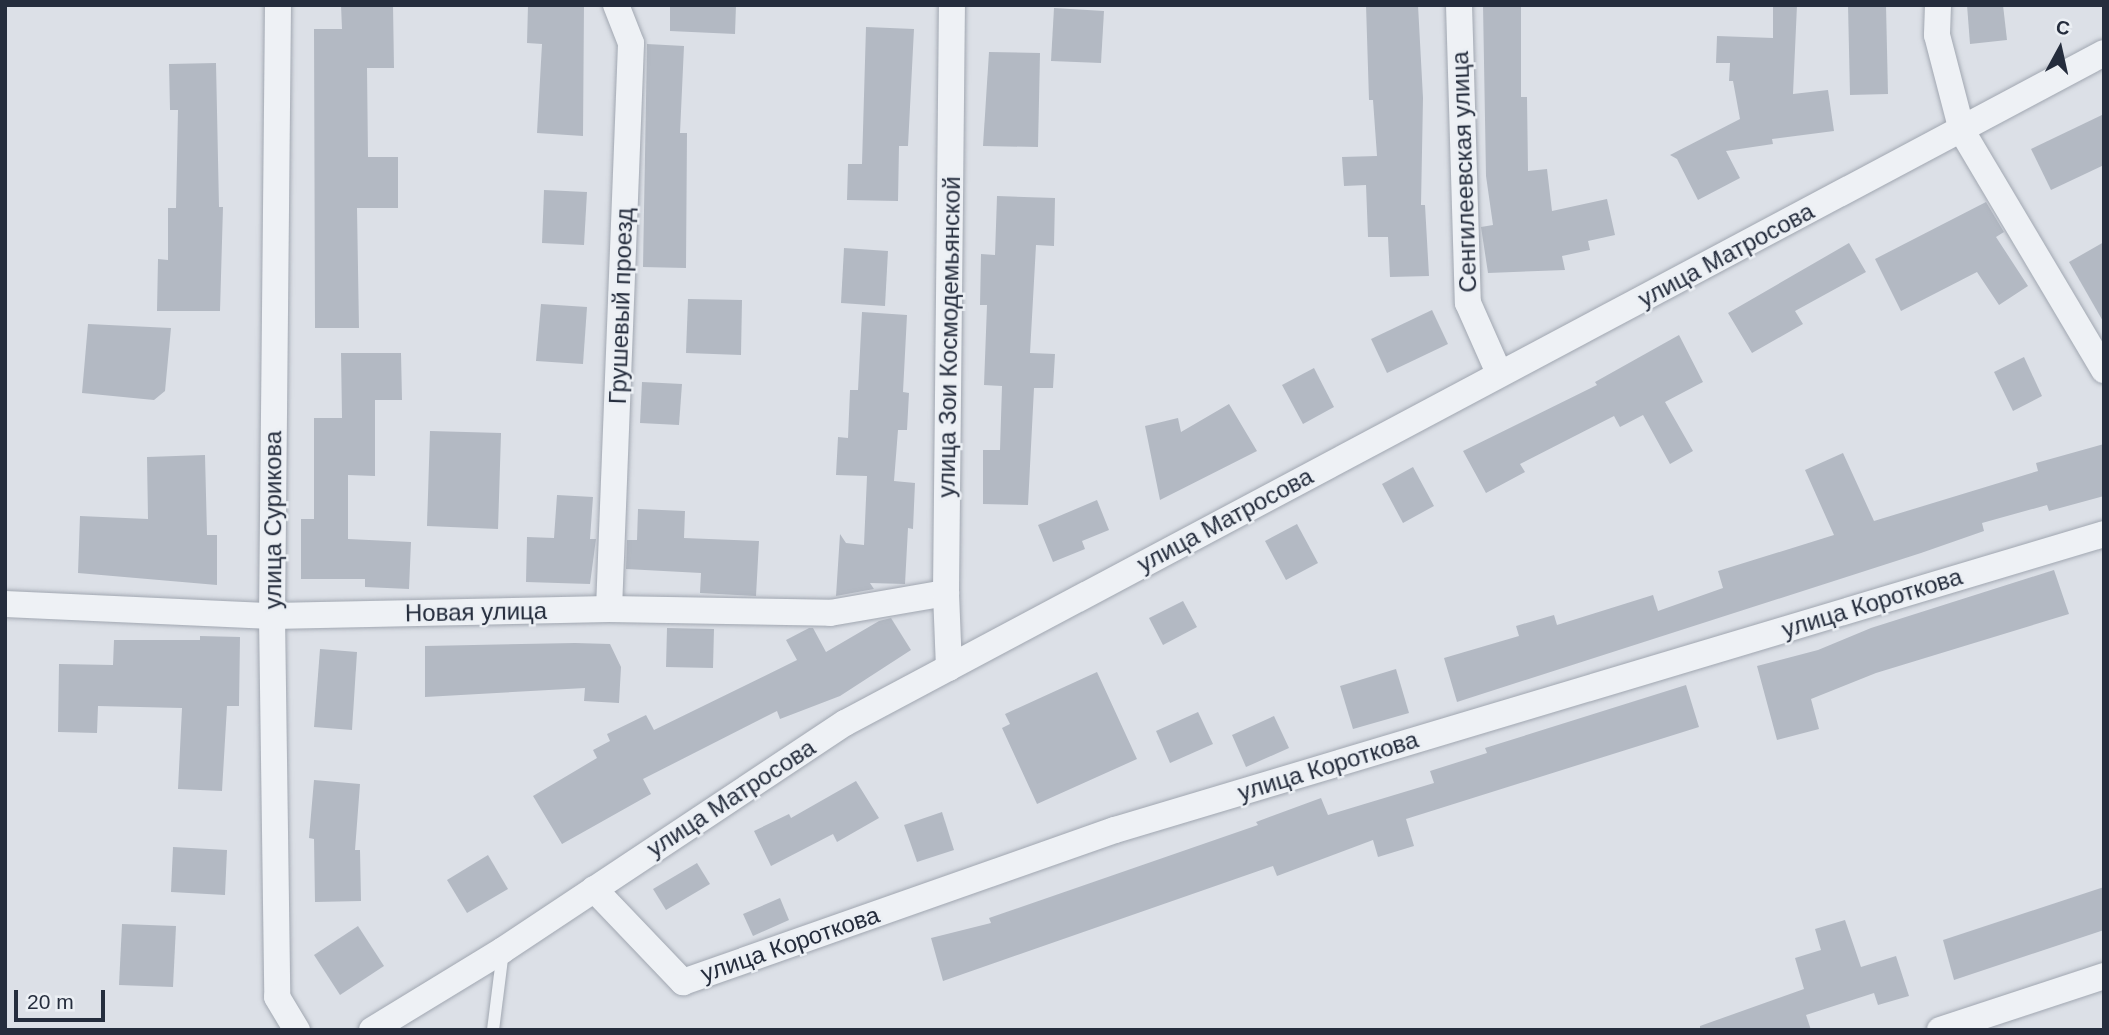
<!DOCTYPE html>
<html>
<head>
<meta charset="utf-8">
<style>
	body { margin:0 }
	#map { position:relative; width:2109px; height:1035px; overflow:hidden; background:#dce0e7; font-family:Arial,sans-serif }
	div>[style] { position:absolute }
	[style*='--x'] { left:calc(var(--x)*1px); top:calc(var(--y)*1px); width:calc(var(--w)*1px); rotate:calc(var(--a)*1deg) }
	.building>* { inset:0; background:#b3b9c3 }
	.roads { filter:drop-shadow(0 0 2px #a1a7b1) drop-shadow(0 0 2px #a1a7b1) }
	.lane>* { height:12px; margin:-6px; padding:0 6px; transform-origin:6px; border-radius:6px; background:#eef1f5 }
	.street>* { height:26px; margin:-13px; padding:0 13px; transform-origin:13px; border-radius:13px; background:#eef1f5 }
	span { translate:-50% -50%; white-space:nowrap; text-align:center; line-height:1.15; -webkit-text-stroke:5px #ebeff4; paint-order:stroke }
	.street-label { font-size:24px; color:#252d3d }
	.frame { position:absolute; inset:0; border:7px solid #252d3d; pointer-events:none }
	.north { position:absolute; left:2025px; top:14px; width:70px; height:70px; -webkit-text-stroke:5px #ebeff4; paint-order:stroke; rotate:8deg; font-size:19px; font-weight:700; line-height:28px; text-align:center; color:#252d3d }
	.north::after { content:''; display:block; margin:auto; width:24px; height:32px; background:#252d3d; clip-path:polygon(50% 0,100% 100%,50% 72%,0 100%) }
	.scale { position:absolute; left:14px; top:990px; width:91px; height:32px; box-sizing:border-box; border:4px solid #252d3d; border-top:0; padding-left:9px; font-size:21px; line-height:24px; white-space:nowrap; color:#252d3d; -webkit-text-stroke:5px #ebeff4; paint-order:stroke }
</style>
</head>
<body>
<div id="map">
	<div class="building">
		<i style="clip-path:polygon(341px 5px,393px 5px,394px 68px,367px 68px,368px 157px,398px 157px,398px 208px,357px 208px,359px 328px,315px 328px,314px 29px,342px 29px)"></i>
		<i style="clip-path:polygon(528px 5px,584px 5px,583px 136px,537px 133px,542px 44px,527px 43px)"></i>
		<i style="clip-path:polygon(670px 5px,736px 5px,735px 34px,670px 31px)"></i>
		<i style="clip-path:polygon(1366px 5px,1418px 5px,1423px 98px,1421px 205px,1425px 205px,1429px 276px,1390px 277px,1388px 237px,1368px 237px,1366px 185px,1344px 186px,1342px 157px,1377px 156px,1373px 100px,1369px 100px)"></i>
		<i style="clip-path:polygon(1483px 5px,1521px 5px,1521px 97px,1527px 97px,1528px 171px,1547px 169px,1552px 211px,1607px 199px,1615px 235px,1588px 241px,1590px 250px,1562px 256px,1565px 270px,1488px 273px,1481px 227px,1493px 225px,1486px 176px)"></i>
		<i style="clip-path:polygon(1773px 5px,1797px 5px,1793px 94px,1828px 90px,1834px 131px,1772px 139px,1773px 144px,1726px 151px,1740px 178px,1698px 200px,1677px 159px,1670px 155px,1740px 119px,1733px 81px,1729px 81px,1730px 63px,1716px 63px,1717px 36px,1773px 38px)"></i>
		<i style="clip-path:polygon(1848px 5px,1886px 5px,1888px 94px,1850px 95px)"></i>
		<i style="clip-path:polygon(1967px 5px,2003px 5px,2007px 40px,1970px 44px)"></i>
		<i style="clip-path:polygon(1054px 8px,1104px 11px,1101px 63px,1051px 61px)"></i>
		<i style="clip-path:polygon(866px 27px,914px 29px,908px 146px,899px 146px,898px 201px,847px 200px,848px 164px,862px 164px)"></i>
		<i style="clip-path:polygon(647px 44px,684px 46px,680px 133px,687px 133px,686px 268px,643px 267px)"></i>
		<i style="clip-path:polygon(989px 52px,1040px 53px,1038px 147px,983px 146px)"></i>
		<i style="clip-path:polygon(216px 63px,219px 207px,223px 207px,220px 311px,157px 311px,158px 259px,168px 260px,168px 208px,176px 208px,178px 110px,170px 110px,169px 64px)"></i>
		<i style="clip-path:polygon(2104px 114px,2104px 165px,2051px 190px,2031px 149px)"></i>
		<i style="clip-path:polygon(544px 190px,587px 192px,584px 245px,542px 243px)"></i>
		<i style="clip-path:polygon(997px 196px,1055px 198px,1054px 246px,1036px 245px,1030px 353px,1055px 354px,1053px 388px,1034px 388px,1028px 505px,983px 504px,983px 450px,1000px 450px,1002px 386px,984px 385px,987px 305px,980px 305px,981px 254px,995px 255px)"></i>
		<i style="clip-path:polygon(1986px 202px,2004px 232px,1996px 237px,2028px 286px,1999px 305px,1977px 272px,1901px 311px,1875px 259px)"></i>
		<i style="clip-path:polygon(2104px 242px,2104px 323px,2069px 262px)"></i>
		<i style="clip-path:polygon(1849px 243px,1866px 272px,1795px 311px,1803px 324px,1752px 353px,1728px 313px)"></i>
		<i style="clip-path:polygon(844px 248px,888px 251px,885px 306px,841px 303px)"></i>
		<i style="clip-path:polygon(688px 299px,742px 300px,741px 355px,686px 353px)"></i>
		<i style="clip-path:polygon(541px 304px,587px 307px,583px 364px,536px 361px)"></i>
		<i style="clip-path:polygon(1432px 310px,1448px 344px,1387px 373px,1371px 339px)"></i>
		<i style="clip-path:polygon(862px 312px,907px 315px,903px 392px,909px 393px,907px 430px,898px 430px,894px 481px,915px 483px,913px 529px,908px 528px,905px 584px,870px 583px,874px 589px,836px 596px,840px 534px,846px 543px,864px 545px,867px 476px,836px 475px,838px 437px,848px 438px,850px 390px,858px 390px)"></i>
		<i style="clip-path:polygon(88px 324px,171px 328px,165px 391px,154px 400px,82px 393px)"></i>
		<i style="clip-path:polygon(1679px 335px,1703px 382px,1665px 402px,1693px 451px,1670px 464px,1643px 415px,1620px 427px,1614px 416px,1520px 464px,1525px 472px,1486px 493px,1463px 451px,1597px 385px,1595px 382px)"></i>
		<i style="clip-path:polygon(341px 353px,401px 353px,402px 400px,375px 400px,375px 476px,348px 475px,348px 539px,411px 542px,409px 589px,365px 587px,365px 579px,301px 579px,301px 519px,314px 519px,314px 418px,342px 418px)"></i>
		<i style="clip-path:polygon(2024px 357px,2042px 396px,2013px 411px,1994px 372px)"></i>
		<i style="clip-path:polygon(1314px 368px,1334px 407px,1303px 424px,1282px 385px)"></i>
		<i style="clip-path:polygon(642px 382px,682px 384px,679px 425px,640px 423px)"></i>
		<i style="clip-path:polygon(1229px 404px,1257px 451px,1160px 500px,1145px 426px,1178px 418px,1181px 432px)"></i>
		<i style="clip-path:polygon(430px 431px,501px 433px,498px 529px,427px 526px)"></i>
		<i style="clip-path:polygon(2104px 444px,2104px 496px,2049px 511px,2047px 505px,1982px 523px,1984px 531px,1921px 553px,1457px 702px,1444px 658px,1519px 636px,1516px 626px,1554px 615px,1557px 625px,1653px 595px,1658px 611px,1723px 588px,1718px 571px,1834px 535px,1805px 470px,1843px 453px,1874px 521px,2038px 471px,2036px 463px)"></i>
		<i style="clip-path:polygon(205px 455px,207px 535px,217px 535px,217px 585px,78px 573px,80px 516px,148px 519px,147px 457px)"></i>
		<i style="clip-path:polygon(1413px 467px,1434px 506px,1403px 523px,1382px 484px)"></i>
		<i style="clip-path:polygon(557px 495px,593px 497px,590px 539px,596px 539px,590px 584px,526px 582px,527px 537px,554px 538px)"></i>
		<i style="clip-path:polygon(1097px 500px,1109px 530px,1082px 541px,1085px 549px,1053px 562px,1038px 525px)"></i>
		<i style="clip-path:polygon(638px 509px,685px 511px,684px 538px,759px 541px,756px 596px,700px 593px,701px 573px,626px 569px,627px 540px,637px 540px)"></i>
		<i style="clip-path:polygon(1297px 524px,1318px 563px,1286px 580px,1265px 541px)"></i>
		<i style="clip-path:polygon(2054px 570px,2069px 614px,1876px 673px,1811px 699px,1819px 729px,1777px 740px,1757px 666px,1818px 650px,1871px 628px)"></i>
		<i style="clip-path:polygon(1183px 601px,1197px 627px,1163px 645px,1149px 618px)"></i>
		<i style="clip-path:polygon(891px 618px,911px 650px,840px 696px,780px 719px,777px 711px,643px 779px,651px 794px,562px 844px,533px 796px,597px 758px,593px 750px,610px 741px,607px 734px,646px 715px,654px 730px,797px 660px,786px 640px,809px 628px,813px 628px,826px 652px,879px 621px)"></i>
		<i style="clip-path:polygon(667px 628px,714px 629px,713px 668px,666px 667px)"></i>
		<i style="clip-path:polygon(200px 636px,240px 637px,239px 706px,227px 706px,222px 791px,178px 789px,182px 708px,98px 706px,97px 733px,58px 732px,59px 664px,113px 665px,114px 640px,200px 640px)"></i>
		<i style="clip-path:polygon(575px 643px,610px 644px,621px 667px,619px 703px,584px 701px,585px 688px,425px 697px,425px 646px)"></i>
		<i style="clip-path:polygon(320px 649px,357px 652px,352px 730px,314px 727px)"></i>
		<i style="clip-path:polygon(1396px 669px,1409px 713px,1353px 729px,1340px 686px)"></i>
		<i style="clip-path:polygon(1097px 672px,1137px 759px,1037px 804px,1002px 728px,1010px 724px,1005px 714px)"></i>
		<i style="clip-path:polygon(1686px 685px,1699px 727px,1406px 819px,1414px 846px,1378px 857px,1373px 840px,1277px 876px,1273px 866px,943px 981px,931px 938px,991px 923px,989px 918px,1258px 825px,1256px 822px,1321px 798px,1328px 815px,1434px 783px,1430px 771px,1487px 753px,1485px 748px)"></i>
		<i style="clip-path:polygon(1198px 712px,1213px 744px,1170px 763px,1156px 731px)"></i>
		<i style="clip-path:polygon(1274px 716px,1289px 748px,1246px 767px,1232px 735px)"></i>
		<i style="clip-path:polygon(314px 780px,360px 784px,355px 850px,360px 850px,361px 901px,315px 902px,314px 839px,309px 838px)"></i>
		<i style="clip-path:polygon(856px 781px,879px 818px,837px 842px,833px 834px,771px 866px,754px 831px,789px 814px,791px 818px)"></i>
		<i style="clip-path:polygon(942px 812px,954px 850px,917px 862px,904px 825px)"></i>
		<i style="clip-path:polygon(173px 847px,227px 850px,225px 895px,171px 892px)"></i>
		<i style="clip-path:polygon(488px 855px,508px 889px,467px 913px,447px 880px)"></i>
		<i style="clip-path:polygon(697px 863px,710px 884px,666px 910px,653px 889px)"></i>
		<i style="clip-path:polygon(2104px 887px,2104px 930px,1954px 980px,1943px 940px)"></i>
		<i style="clip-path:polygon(780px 898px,789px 920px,753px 936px,743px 914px)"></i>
		<i style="clip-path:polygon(1845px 920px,1861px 967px,1896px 956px,1909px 996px,1878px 1005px,1874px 993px,1806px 1015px,1811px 1030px,1700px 1030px,1700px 1026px,1804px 989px,1795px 958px,1821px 950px,1815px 929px)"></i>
		<i style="clip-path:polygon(122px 924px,176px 926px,173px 987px,119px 985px)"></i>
		<i style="clip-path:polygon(358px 926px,384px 966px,340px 995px,314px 955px)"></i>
	</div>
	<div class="roads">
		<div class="lane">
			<i style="--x:493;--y:1030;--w:80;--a:-82.8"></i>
		</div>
		<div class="street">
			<i style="--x:278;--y:5;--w:611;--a:90.56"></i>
			<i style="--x:272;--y:616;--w:381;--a:89.2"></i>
			<i style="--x:277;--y:997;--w:39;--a:59"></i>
			<i style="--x:1459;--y:5;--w:298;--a:88.3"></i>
			<i style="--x:1468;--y:303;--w:77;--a:66.1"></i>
			<i style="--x:1938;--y:5;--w:30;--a:92"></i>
			<i style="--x:1937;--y:35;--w:99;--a:75.4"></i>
			<i style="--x:1962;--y:131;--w:278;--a:59.3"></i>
			<i style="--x:5;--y:604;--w:267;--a:2.6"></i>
			<i style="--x:272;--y:616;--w:337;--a:-1.2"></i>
			<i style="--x:609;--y:609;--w:221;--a:1"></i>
			<i style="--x:830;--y:613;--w:118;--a:-9.8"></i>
			<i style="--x:609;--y:609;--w:566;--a:-87.77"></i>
			<i style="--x:631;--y:43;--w:41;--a:-111.5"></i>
			<i style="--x:949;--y:668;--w:75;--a:-92.3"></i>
			<i style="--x:946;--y:593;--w:588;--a:-89.42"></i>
			<i style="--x:594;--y:889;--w:129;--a:46.3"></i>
			<i style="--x:683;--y:982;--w:458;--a:-19.4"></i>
			<i style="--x:1115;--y:830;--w:1032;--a:-16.66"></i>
			<i style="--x:372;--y:1030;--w:153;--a:-31.4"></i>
			<i style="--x:503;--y:950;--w:410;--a:-33.6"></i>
			<i style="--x:845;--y:723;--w:1426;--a:-28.02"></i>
			<i style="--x:1940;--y:1030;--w:173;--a:-18.2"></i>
		</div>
	</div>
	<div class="street-label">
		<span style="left:1464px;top:172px;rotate:-92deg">Сенгилеевская улица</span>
		<span style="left:1726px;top:255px;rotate:-28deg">улица Матросова</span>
		<span style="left:621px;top:306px;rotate:-88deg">Грушевый проезд</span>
		<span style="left:949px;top:337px;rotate:-89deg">улица Зои Космодемьянской</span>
		<span style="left:273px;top:520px;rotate:-90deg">улица Сурикова</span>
		<span style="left:1225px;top:520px;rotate:-28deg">улица Матросова</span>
		<span style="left:1872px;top:603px;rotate:-17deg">улица Короткова</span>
		<span style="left:476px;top:612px;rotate:-1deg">Новая улица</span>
		<span style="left:1328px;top:766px;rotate:-17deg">улица Короткова</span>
		<span style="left:731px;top:798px;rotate:-33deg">улица Матросова</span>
		<span style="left:790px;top:944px;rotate:-19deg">улица Короткова</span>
	</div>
	<div class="frame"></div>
	<div class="north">С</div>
	<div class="scale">20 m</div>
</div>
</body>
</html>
